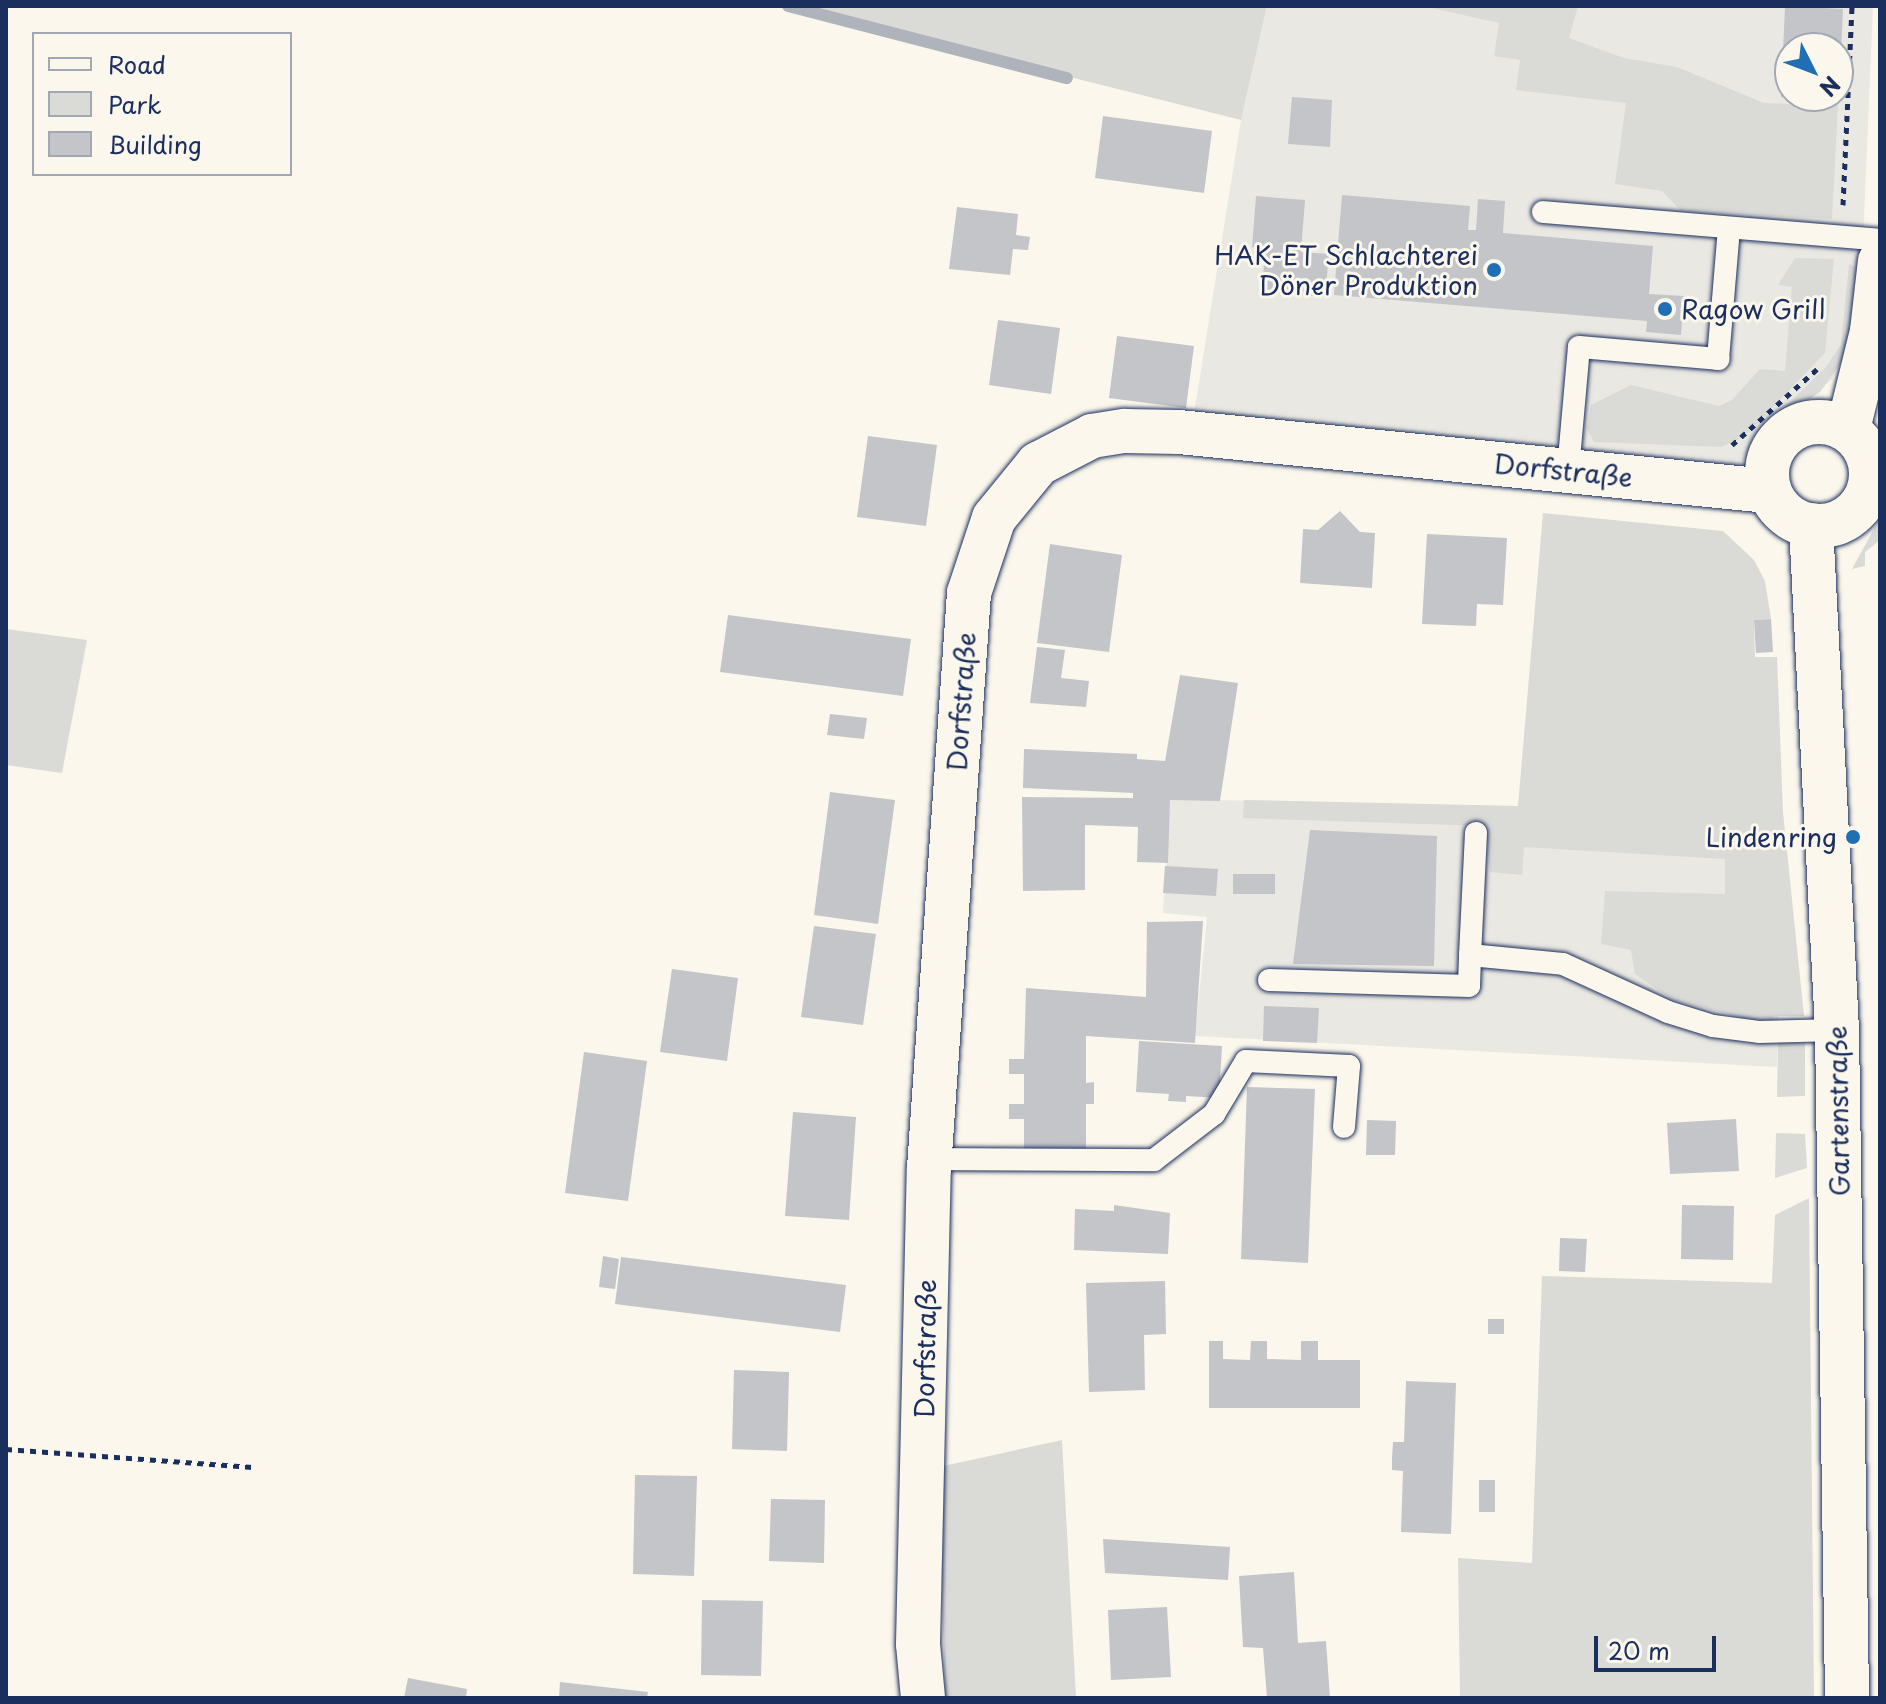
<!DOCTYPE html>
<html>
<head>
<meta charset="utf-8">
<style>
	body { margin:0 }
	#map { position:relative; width:1886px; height:1704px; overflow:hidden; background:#fbf7ec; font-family:"Playpen Sans",sans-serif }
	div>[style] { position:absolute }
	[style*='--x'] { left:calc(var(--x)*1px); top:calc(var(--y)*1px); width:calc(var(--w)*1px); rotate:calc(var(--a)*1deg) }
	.built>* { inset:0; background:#eae8e2 }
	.green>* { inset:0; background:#dadad7 }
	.stream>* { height:12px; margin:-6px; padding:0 6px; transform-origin:6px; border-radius:6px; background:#afb3bb }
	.building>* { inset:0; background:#c3c5c9 }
	.path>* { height:5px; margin-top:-2.5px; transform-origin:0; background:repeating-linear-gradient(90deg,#1b2f5e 0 6px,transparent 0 12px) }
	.roads { filter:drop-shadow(0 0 2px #1b2f5e) drop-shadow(0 0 2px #1b2f5e) }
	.lane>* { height:22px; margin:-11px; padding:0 11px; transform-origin:11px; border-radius:11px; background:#fbf7ec }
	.street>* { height:44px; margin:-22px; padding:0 22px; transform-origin:22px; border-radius:22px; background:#fbf7ec }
	.secondary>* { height:44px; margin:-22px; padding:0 22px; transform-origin:22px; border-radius:22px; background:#fbf7ec }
	.secondary>.ring { margin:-22px; padding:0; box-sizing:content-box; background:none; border:44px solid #fbf7ec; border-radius:50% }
	.dots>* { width:22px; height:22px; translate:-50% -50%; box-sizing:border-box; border:4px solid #fbf7ec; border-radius:50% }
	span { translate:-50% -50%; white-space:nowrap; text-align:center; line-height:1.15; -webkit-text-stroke:6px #fbf7ec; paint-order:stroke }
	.poi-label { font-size:26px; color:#1b2f5e }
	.right { translate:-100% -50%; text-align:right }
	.left { translate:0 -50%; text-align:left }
	.street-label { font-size:26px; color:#1b2f5e }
	.frame { position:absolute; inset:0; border:8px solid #1b2f5e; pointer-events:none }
	.legend { position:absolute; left:32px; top:32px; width:260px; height:144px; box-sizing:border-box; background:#fbf7ec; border:2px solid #a1a7b3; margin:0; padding:10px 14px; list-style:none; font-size:24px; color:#1b2f5e }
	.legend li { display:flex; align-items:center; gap:16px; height:40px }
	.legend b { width:40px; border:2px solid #a1a7b3 }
	.north { position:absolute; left:1774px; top:32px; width:80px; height:80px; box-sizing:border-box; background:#fbf7ec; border:2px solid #a1a7b3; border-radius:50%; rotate:132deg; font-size:22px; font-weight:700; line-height:32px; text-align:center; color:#1b2f5e }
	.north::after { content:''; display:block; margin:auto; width:28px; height:36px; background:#1f6fb2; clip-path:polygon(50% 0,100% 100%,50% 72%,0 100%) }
	.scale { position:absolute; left:1594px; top:1636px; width:122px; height:36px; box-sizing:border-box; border:4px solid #1b2f5e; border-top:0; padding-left:10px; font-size:24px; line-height:28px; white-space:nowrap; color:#1b2f5e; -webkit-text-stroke:6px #fbf7ec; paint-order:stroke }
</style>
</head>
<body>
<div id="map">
	<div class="built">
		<i style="clip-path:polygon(evenodd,1267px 6px,1873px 6px,1861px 288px,1832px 379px,1801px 406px,1766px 426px,1758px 445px,1738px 466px,1726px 469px,1193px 420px,1241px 120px,1267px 6px,1790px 48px,1838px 48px,1838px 96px,1790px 96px,1790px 48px)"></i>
		<i style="clip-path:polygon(1170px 799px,1783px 812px,1777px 1067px,1195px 1036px,1207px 917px,1163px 913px)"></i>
	</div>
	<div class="green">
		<i style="clip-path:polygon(788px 6px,1267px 6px,1241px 120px)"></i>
		<i style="clip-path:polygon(1423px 6px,1578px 6px,1569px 38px,1624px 58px,1677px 67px,1764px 103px,1838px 105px,1832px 219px,1681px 211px,1662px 191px,1615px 184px,1626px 103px,1516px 90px,1520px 60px,1494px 56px,1499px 23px)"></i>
		<i style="clip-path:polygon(1795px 258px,1834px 259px,1825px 353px,1744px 437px,1721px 447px,1594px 442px,1587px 429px,1591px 405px,1631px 385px,1719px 406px,1732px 400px,1760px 369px,1785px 371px,1792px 287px,1778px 285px)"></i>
		<i style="clip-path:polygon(1849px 264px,1862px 269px,1844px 359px,1820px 392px,1776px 422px,1758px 445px,1752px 439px,1825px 368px,1841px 345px)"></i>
		<i style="clip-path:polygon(1543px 513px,1723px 531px,1754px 560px,1765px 581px,1771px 619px,1754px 620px,1755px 657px,1777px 657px,1783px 812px,1804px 1016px,1774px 1016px,1772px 1025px,1673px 1000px,1635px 974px,1631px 950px,1601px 944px,1605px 891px,1725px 894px,1725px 859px,1524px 847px,1522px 875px,1490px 872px,1486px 826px,1243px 818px,1244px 800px,1518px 806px)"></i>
		<i style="clip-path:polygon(1880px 518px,1880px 540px,1865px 552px,1865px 566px,1852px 569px)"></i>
		<i style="clip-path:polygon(6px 629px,87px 640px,62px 773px,6px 765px)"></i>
		<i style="clip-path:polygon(1778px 1041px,1805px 1043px,1805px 1096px,1777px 1097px)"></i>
		<i style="clip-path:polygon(1776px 1133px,1805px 1134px,1807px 1168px,1775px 1178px)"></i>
		<i style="clip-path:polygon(1809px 1198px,1814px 1698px,1460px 1698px,1458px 1558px,1532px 1563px,1542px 1276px,1772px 1283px,1775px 1215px)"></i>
		<i style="clip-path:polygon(1062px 1440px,1076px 1698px,945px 1698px,939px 1467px)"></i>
	</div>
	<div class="stream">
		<i style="--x:788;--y:6;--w:288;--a:14.5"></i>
	</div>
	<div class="building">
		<i style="clip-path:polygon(1785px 6px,1843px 9px,1840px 73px,1838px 48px,1790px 48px,1790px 97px,1781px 97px)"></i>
		<i style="clip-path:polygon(1292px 97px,1332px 100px,1330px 147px,1288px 144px)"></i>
		<i style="clip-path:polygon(1103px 116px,1212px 131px,1204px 193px,1095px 178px)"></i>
		<i style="clip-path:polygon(1342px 195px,1470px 206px,1468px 230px,1476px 230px,1478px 199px,1505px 201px,1503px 233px,1653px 246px,1649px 294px,1684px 296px,1681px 335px,1646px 332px,1647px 321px,1334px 295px)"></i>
		<i style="clip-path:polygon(1256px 196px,1305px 200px,1301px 252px,1329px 254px,1325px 297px,1261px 292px,1266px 249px,1252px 247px)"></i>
		<i style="clip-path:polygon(957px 207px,1018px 214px,1016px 235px,1030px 237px,1028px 250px,1013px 249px,1010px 275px,949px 269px)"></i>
		<i style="clip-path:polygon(998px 320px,1060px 328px,1051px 394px,989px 385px)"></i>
		<i style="clip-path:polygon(1117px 336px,1194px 346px,1186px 408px,1109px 398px)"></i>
		<i style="clip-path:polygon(868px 436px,937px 445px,926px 526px,857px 517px)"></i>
		<i style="clip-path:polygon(1340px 511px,1360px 532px,1375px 533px,1372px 588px,1300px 583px,1303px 529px,1318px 530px)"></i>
		<i style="clip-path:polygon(1427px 534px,1507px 538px,1503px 605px,1477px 604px,1476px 626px,1422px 624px)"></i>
		<i style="clip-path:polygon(1050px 544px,1122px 555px,1109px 652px,1037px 643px)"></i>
		<i style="clip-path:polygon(728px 615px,911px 639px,903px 696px,720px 672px)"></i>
		<i style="clip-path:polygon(1771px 619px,1773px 652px,1756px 653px,1754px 620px)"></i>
		<i style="clip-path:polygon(1037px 647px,1065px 650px,1061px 678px,1089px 681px,1086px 707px,1030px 703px)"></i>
		<i style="clip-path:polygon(1180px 675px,1238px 683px,1220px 801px,1170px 800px,1168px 863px,1137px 862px,1138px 827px,1085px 825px,1085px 890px,1023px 891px,1022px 797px,1133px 798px,1133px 793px,1023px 788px,1024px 749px,1137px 754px,1137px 759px,1165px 761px)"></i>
		<i style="clip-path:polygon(830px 714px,867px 718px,864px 739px,827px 735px)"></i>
		<i style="clip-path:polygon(830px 792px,895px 800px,878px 924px,814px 915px)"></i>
		<i style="clip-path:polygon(1310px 830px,1437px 836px,1434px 966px,1293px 964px)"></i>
		<i style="clip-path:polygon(1165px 866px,1218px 869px,1216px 896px,1163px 893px)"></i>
		<i style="clip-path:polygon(1233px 874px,1275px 874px,1275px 894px,1233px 894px)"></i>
		<i style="clip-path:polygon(1203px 921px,1195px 1043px,1086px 1036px,1086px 1083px,1094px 1082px,1094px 1104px,1086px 1104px,1086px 1153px,1024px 1153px,1024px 1119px,1009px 1119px,1009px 1104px,1024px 1104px,1024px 1074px,1009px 1074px,1009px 1059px,1024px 1059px,1026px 988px,1146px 997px,1147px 922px)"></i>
		<i style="clip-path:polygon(814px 926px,876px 934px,863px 1025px,801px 1017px)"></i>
		<i style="clip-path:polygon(672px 969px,738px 978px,727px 1061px,660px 1052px)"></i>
		<i style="clip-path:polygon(1264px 1006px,1319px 1008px,1317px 1043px,1263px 1041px)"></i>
		<i style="clip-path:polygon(1139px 1041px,1222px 1046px,1219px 1098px,1186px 1096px,1186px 1102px,1168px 1101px,1169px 1094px,1136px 1092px)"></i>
		<i style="clip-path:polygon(584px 1052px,647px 1061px,628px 1201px,565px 1193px)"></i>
		<i style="clip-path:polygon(1247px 1087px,1315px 1089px,1308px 1263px,1241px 1259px)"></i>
		<i style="clip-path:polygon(793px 1112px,856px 1117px,849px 1220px,785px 1216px)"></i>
		<i style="clip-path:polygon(1736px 1119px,1739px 1171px,1670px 1174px,1667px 1123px)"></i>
		<i style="clip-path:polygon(1367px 1120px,1396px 1121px,1395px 1155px,1366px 1155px)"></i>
		<i style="clip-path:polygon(1114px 1205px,1170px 1213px,1168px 1254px,1074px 1250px,1075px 1209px,1114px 1211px)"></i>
		<i style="clip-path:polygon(1682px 1205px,1734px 1206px,1733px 1260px,1681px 1259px)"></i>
		<i style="clip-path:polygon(1560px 1238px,1587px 1239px,1585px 1272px,1559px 1271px)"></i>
		<i style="clip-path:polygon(603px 1256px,619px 1259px,615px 1289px,599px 1287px)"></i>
		<i style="clip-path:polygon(621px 1257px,846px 1285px,840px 1332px,615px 1304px)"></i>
		<i style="clip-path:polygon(1165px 1281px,1166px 1334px,1144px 1335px,1145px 1390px,1089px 1392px,1086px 1283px)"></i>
		<i style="clip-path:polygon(1488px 1319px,1504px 1319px,1504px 1334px,1488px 1334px)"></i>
		<i style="clip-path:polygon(1209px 1341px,1223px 1341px,1223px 1359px,1250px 1360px,1251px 1341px,1267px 1341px,1267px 1359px,1301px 1360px,1301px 1341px,1318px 1341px,1318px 1360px,1360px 1360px,1360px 1408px,1209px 1408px)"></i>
		<i style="clip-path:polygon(734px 1370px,789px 1372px,787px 1451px,732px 1449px)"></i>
		<i style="clip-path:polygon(1406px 1381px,1456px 1383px,1451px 1534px,1401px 1532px,1403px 1471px,1392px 1470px,1392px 1458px,1393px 1442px,1404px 1442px)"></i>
		<i style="clip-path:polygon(635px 1475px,697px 1476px,694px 1576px,633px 1574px)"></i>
		<i style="clip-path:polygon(1479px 1480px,1495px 1480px,1495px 1512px,1479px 1512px)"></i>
		<i style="clip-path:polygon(771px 1499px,825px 1500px,824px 1563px,769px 1561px)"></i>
		<i style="clip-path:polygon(1103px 1539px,1230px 1547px,1228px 1580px,1105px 1573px)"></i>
		<i style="clip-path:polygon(1294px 1572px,1298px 1643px,1326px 1641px,1330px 1698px,1267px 1698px,1263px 1648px,1243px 1647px,1239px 1576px)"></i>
		<i style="clip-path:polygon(702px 1600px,763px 1601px,761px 1676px,701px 1675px)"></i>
		<i style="clip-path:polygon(1167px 1607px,1171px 1677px,1111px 1680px,1108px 1610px)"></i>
		<i style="clip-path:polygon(408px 1678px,467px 1689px,466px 1698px,404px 1698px)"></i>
		<i style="clip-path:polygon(560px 1682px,648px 1692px,647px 1698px,559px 1698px)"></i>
	</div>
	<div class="path">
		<i style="--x:1843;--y:205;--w:199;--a:-87.4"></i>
		<i style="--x:1732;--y:445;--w:114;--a:-41.8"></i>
		<i style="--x:6;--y:1449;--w:247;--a:4.2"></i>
	</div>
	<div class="roads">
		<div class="lane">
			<i style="--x:1543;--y:212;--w:338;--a:4.7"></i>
			<i style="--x:1568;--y:470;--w:123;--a:-84.9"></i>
			<i style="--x:1579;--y:347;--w:140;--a:4.9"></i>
			<i style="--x:1718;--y:359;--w:131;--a:-85.2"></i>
			<i style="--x:1476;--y:833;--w:122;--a:92.8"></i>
			<i style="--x:1470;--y:955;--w:93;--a:5.5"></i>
			<i style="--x:1563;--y:964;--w:115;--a:24.6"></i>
			<i style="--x:1668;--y:1012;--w:47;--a:17.3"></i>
			<i style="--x:1713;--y:1026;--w:46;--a:7.4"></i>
			<i style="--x:1759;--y:1032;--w:78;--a:-1.5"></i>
			<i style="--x:1269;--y:980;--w:200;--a:1.7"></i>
			<i style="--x:1469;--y:986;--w:31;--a:-88"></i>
			<i style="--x:930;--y:1159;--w:224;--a:0.3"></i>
			<i style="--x:1154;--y:1160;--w:76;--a:-37.5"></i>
			<i style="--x:1214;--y:1114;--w:62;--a:-58.9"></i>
			<i style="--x:1246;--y:1061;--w:103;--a:2.8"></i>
			<i style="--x:1349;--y:1066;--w:61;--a:94.7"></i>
		</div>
		<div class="street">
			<i style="--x:1871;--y:483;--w:9;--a:0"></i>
			<i style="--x:923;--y:1698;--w:54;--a:-95.3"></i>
			<i style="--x:918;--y:1644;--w:476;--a:-88.7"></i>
			<i style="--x:929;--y:1168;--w:576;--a:-86.02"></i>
			<i style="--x:969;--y:593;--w:79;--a:-71.6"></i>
			<i style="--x:994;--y:518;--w:70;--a:-50.8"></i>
			<i style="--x:1038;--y:464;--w:61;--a:-27.4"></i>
			<i style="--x:1092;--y:436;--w:33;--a:-9"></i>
			<i style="--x:1125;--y:431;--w:54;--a:1.1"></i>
			<i style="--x:1179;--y:432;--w:592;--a:5.72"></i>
		</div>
		<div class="secondary">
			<i class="ring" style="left:1767px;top:422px;width:60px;height:60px"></i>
			<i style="--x:1848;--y:429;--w:101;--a:-76.2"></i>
			<i style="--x:1872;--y:331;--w:70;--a:-83.5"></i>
			<i style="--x:1811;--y:525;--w:506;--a:87.05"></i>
			<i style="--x:1837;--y:1030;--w:668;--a:89.14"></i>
		</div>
	</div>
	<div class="dots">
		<i style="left:1494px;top:270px;background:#1f6fb2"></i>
		<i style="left:1665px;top:309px;background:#1f6fb2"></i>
		<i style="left:1853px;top:837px;background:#1f6fb2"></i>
	</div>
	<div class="poi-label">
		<span class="right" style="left:1478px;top:270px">HAK-ET Schlachterei<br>Döner Produktion</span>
		<span class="left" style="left:1681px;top:309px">Ragow Grill</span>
		<span class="right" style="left:1837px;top:837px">Lindenring</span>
	</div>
	<div class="street-label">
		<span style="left:1563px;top:470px;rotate:6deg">Dorfstraße</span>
		<span style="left:961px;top:702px;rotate:-86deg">Dorfstraße</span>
		<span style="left:1838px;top:1111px;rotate:-91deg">Gartenstraße</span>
		<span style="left:925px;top:1349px;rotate:-89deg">Dorfstraße</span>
	</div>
	<div class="frame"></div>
	<ul class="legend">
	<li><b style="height:10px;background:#fbf7ec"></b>Road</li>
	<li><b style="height:22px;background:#dadad7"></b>Park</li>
	<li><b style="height:22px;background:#c3c5c9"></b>Building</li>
	</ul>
	<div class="north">N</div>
	<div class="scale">20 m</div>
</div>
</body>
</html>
